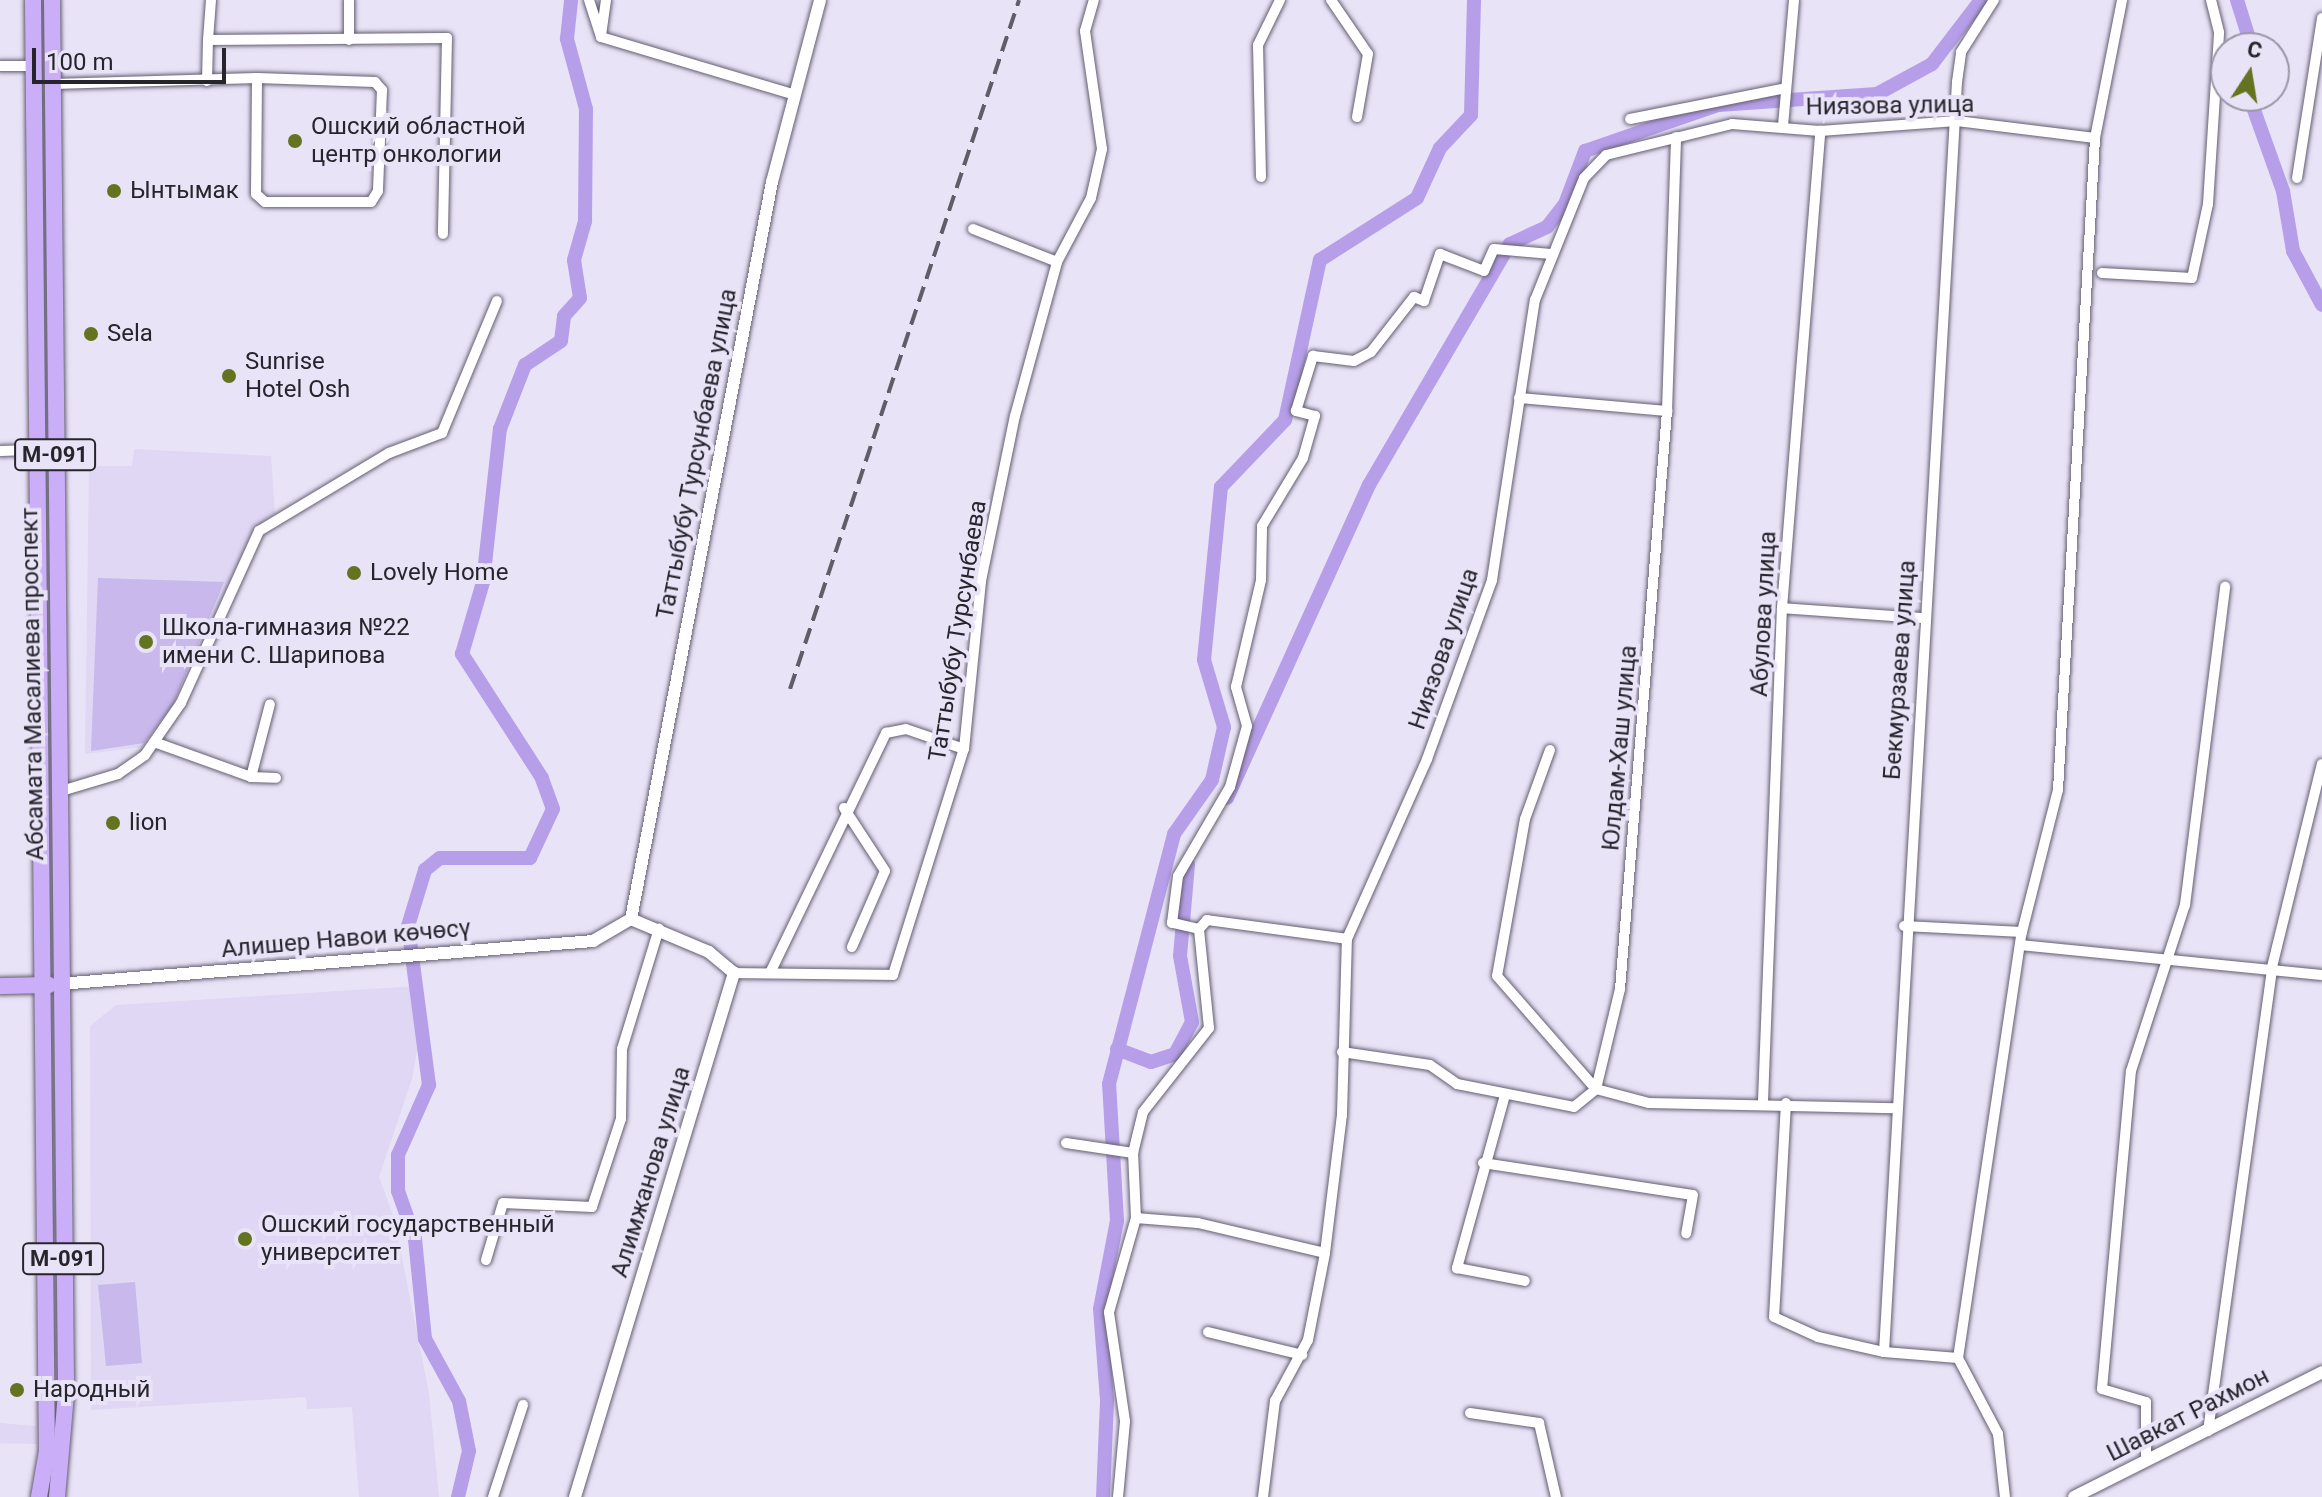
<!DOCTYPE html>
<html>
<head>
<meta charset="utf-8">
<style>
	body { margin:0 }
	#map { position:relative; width:2322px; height:1497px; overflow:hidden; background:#e9e3f7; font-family:Roboto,sans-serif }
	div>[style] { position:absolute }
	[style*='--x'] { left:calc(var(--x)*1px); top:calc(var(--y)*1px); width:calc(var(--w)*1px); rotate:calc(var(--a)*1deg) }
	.built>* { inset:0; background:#dfd7f3 }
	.green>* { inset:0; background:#c8b8eb }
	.canal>* { height:14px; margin:-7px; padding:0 7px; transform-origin:7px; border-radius:7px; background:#b69ee9 }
	.roads { filter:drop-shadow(0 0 2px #635e70) drop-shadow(0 0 2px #635e70) }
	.minor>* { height:10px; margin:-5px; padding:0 5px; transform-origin:5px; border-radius:5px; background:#fff }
	.tertiary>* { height:12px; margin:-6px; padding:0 6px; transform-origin:6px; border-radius:6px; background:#fff }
	.primary>* { height:16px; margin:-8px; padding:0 8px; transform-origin:8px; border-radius:8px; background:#caaff8 }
	.rail>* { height:4px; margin-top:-2px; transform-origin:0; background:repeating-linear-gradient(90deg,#615d68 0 16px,transparent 0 24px) }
	.dots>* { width:22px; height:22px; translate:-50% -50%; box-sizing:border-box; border:4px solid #e9e3f7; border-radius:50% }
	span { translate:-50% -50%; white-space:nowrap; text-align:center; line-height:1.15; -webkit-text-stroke:8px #e9e3f7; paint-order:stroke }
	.shield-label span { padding:2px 6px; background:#e9e3f7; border:2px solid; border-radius:6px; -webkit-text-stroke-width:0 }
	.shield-label { font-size:22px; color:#27252c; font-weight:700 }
	.street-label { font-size:24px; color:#27252c }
	.poi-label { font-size:24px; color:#27252c }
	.left { translate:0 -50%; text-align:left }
	.north { position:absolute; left:2210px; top:32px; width:80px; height:80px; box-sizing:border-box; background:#e9e3f7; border:2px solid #9b97a6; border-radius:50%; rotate:12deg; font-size:22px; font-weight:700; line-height:32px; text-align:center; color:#27252c }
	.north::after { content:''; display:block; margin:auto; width:28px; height:36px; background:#64731f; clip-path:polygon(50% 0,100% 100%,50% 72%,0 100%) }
	.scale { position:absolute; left:32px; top:48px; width:194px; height:36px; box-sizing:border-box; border:4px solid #27252c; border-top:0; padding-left:10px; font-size:24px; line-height:28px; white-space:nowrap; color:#27252c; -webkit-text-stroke:6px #e9e3f7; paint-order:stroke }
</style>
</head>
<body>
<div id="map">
	<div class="built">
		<i style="clip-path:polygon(134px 449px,271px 456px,275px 513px,257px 527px,162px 723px,142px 747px,85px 754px,89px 466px,132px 466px)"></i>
		<i style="clip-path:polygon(419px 986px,423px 1018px,412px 1079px,379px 1177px,394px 1218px,429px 1393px,439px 1497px,359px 1497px,352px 1407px,307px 1409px,306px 1397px,91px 1410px,90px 1026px,116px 1005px)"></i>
		<i style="clip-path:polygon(0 1423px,36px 1426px,37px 1444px,0 1443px)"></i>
	</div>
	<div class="green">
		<i style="clip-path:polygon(98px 578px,224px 582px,173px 705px,144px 743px,91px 751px)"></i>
		<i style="clip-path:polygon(135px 1282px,142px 1363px,106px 1366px,98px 1285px)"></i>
	</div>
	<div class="canal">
		<i style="--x:2237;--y:0;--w:50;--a:72.6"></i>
		<i style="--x:2249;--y:96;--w:101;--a:70.3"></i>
		<i style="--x:2283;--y:191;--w:61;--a:80.5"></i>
		<i style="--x:2293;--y:251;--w:61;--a:61.8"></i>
		<i style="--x:1227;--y:798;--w:344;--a:-65.6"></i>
		<i style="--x:1369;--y:485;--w:279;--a:-59.7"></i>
		<i style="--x:1510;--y:244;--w:41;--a:-24.7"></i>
		<i style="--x:1547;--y:227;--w:29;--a:-52"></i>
		<i style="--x:1565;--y:204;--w:57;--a:-69.3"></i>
		<i style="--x:1585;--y:151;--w:141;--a:-19.1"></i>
		<i style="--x:1718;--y:105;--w:159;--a:-4"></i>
		<i style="--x:1877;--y:94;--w:63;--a:-28.6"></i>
		<i style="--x:1932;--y:64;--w:81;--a:-52.6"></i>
		<i style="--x:1117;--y:1049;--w:36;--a:21"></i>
		<i style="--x:1151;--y:1062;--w:25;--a:-18"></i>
		<i style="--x:1175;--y:1054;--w:36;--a:-62"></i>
		<i style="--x:1192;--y:1022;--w:67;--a:-100.3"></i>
		<i style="--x:1180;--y:956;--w:92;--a:-85"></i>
		<i style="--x:458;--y:1497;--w:47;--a:-76.6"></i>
		<i style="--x:469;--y:1451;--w:51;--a:-101.3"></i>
		<i style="--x:459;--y:1401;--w:71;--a:-118.7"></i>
		<i style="--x:425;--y:1339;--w:100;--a:-95.7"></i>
		<i style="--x:415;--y:1239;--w:51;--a:-109.5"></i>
		<i style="--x:398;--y:1191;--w:36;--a:-90"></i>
		<i style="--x:398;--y:1155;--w:77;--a:-66.1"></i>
		<i style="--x:429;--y:1085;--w:160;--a:-97.5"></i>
		<i style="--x:408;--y:926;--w:59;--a:-73.1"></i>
		<i style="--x:425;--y:870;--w:19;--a:-39"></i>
		<i style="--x:440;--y:858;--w:90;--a:0"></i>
		<i style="--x:530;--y:858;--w:54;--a:-64.9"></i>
		<i style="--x:553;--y:809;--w:33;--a:-110"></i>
		<i style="--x:542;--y:778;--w:148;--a:-122.8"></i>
		<i style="--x:462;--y:654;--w:75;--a:-73.7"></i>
		<i style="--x:483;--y:582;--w:154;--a:-83.7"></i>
		<i style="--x:500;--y:429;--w:69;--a:-68.7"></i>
		<i style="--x:525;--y:365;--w:43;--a:-33.7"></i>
		<i style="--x:561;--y:341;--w:25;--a:-83"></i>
		<i style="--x:564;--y:316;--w:24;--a:-48"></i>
		<i style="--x:580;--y:298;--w:38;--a:-99"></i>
		<i style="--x:574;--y:260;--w:41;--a:-74.2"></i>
		<i style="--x:585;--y:221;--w:112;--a:-89.5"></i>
		<i style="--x:586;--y:109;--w:73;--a:-105.2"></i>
		<i style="--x:567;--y:39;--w:39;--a:-84"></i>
		<i style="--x:1103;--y:1497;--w:97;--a:-87.6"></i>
		<i style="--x:1107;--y:1400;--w:91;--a:-94.4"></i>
		<i style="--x:1100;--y:1309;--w:90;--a:-79.1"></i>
		<i style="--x:1117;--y:1221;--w:137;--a:-93.3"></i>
		<i style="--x:1109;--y:1084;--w:258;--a:-75.4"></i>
		<i style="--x:1174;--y:834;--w:66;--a:-54.9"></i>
		<i style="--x:1212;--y:780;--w:54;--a:-77.2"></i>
		<i style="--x:1224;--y:727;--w:70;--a:-106.6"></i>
		<i style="--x:1204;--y:660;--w:174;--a:-84.4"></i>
		<i style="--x:1221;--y:487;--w:93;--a:-46.3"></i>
		<i style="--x:1285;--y:420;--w:164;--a:-77.7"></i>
		<i style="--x:1320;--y:260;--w:115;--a:-32.6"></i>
		<i style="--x:1417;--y:198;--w:55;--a:-65.3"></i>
		<i style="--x:1440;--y:148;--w:45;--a:-46.8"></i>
		<i style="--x:1471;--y:115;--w:115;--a:-88.5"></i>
	</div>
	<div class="roads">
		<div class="minor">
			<i style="--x:589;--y:0;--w:39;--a:72"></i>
			<i style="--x:606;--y:0;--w:37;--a:98"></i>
			<i style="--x:601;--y:37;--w:199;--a:16.6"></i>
			<i style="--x:1331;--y:0;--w:65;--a:55.6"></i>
			<i style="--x:1368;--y:54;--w:64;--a:99.9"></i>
			<i style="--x:208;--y:40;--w:40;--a:-85.7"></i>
			<i style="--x:349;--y:40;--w:40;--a:-90"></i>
			<i style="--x:0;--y:66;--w:33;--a:0"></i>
			<i style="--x:207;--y:81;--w:41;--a:-88.6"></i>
			<i style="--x:208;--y:40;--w:239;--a:-0.5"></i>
			<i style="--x:447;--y:38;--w:196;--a:91.2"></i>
			<i style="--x:53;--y:84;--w:204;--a:-1.7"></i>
			<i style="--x:257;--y:78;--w:118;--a:1.9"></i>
			<i style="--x:375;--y:82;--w:11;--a:49"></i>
			<i style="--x:382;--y:90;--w:101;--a:92.3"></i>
			<i style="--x:378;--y:191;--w:13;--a:122"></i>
			<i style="--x:371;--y:202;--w:106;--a:180"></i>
			<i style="--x:265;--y:202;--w:12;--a:-138"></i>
			<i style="--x:256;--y:194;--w:116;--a:-89.5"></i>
			<i style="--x:1630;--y:119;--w:155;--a:-11.2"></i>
			<i style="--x:1783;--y:126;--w:126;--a:-85"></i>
			<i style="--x:1261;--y:177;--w:132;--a:-91.3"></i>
			<i style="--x:1258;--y:45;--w:50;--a:-63.9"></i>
			<i style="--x:2297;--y:178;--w:162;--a:-81.1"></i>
			<i style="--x:973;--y:229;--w:90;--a:21.4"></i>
			<i style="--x:2102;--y:273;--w:90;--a:3.2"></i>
			<i style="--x:2192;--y:278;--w:76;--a:-77.8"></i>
			<i style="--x:2208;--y:204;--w:172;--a:-86.3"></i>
			<i style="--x:2219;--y:32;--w:33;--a:-104"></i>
			<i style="--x:1519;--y:398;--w:149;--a:5"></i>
			<i style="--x:0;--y:451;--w:36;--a:-2"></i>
			<i style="--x:1782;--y:608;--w:141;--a:4.1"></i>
			<i style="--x:154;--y:742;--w:103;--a:19.8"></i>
			<i style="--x:251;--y:777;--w:25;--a:2"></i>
			<i style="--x:1550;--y:750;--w:73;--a:109.9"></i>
			<i style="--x:1525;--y:819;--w:159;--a:100.1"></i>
			<i style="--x:1497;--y:976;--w:150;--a:48.8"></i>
			<i style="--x:1596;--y:1089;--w:55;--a:14.8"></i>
			<i style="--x:1649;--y:1103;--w:246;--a:1.2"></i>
			<i style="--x:251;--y:777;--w:75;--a:-75.4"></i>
			<i style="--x:58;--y:792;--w:63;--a:-16.7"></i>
			<i style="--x:118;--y:774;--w:33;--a:-35"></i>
			<i style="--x:145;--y:755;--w:63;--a:-55.3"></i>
			<i style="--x:181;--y:703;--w:189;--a:-65.6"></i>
			<i style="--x:259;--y:531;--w:152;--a:-31"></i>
			<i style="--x:389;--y:453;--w:57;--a:-20.7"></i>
			<i style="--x:442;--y:433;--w:143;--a:-67.4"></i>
			<i style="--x:844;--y:808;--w:75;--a:56.9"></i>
			<i style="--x:885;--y:871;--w:83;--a:113.5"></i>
			<i style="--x:1904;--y:926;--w:118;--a:2.9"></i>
			<i style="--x:1199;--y:929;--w:28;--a:-167"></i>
			<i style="--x:1172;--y:923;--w:47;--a:-82.7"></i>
			<i style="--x:1178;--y:876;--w:103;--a:-59.7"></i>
			<i style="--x:1230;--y:787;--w:63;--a:-74.4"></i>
			<i style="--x:1247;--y:726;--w:41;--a:-105.8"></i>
			<i style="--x:1236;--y:687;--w:110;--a:-76.8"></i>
			<i style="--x:1261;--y:580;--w:54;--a:-88.9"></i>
			<i style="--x:1262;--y:526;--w:79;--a:-58.9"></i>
			<i style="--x:1303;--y:458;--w:44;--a:-74.1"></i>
			<i style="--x:1315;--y:416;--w:20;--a:-165"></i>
			<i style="--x:1296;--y:411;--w:58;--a:-72.8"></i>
			<i style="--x:1313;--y:356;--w:41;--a:7"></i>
			<i style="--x:1354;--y:361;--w:19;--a:-28"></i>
			<i style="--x:1371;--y:352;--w:70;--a:-52"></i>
			<i style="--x:1414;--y:297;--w:11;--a:22"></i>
			<i style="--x:1424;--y:301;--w:50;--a:-71.2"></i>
			<i style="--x:1440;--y:254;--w:47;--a:21.1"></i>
			<i style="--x:1484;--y:271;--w:24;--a:-66"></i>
			<i style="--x:1494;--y:249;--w:57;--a:5"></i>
			<i style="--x:1199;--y:929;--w:12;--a:-48"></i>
			<i style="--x:1207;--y:920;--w:141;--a:7.7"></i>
			<i style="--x:2020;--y:945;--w:303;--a:5.7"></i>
			<i style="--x:734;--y:973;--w:159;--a:0.7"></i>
			<i style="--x:893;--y:975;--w:237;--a:-72.6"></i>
			<i style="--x:964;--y:749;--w:169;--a:-84.2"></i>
			<i style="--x:981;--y:581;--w:168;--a:-78.4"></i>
			<i style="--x:1015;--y:416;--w:160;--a:-74.7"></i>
			<i style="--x:1057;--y:262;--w:72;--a:-62"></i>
			<i style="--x:1091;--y:198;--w:50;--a:-77.3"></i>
			<i style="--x:1102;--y:149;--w:119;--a:-98.2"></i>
			<i style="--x:1085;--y:31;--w:32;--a:-74"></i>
			<i style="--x:770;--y:973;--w:267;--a:-64.2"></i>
			<i style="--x:886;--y:733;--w:20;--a:-11"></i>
			<i style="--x:906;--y:729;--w:61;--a:19"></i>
			<i style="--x:1342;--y:1052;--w:89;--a:8.4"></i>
			<i style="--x:1430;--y:1065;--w:33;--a:35"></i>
			<i style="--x:1457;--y:1084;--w:119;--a:11.1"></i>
			<i style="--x:1574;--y:1107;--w:28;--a:-39"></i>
			<i style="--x:1596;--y:1089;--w:103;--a:-76.5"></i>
			<i style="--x:1620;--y:989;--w:580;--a:-85.35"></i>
			<i style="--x:1667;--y:411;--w:274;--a:-88.1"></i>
			<i style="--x:1505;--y:1095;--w:180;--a:105.5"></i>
			<i style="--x:1457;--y:1268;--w:69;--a:10.8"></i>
			<i style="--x:1763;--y:1101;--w:493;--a:-87.8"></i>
			<i style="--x:1782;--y:608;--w:479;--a:-85.4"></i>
			<i style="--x:1786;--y:1103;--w:214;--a:93.2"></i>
			<i style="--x:1774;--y:1317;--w:48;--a:24.4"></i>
			<i style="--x:1818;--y:1337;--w:68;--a:12.8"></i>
			<i style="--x:1884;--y:1352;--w:74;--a:4.6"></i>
			<i style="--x:1958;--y:1358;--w:86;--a:62.2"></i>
			<i style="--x:1998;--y:1434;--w:63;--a:83.7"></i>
			<i style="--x:1066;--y:1143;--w:68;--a:8.5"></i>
			<i style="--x:1483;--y:1163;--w:212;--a:8.7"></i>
			<i style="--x:1693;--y:1195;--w:39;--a:100"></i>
			<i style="--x:1136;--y:1218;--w:62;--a:4.6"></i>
			<i style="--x:1198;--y:1223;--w:130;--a:13.3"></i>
			<i style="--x:486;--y:1260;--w:59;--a:-73.4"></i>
			<i style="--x:503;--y:1203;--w:89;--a:2.6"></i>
			<i style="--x:592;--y:1207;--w:93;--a:-71.8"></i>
			<i style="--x:621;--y:1119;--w:70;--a:-89.2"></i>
			<i style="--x:622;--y:1049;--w:126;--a:-72.9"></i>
			<i style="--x:1208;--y:1332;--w:97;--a:13.7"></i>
			<i style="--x:1884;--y:1352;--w:1272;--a:-86.71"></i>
			<i style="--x:1957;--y:82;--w:30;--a:-82"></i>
			<i style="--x:1961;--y:52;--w:62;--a:-57.6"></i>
			<i style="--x:1958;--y:1358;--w:431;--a:-81.5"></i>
			<i style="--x:2022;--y:932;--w:146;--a:-75.8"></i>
			<i style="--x:2058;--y:790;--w:653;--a:-86.75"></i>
			<i style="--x:2095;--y:138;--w:141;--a:-78.9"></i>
			<i style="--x:1470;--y:1413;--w:70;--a:8.2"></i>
			<i style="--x:1539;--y:1423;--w:76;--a:77.1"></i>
			<i style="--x:2208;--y:1431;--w:468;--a:-82.1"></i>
			<i style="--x:2272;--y:967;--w:209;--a:-76.2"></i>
			<i style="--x:2146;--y:1460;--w:58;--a:-90"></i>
			<i style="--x:2146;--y:1402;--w:46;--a:-163.5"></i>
			<i style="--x:2102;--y:1389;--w:319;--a:-84.8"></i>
			<i style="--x:2131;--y:1071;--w:175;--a:-72"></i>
			<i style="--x:2185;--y:905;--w:321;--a:-82.8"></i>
			<i style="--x:493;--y:1497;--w:97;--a:-71.9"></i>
			<i style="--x:1118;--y:1497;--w:76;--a:-84.7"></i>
			<i style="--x:1125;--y:1421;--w:110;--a:-98.4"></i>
			<i style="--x:1109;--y:1312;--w:98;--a:-74"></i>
			<i style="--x:1136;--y:1218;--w:65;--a:-92.6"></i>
			<i style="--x:1133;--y:1153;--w:42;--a:-76.3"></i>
			<i style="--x:1143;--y:1112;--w:107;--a:-51.8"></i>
			<i style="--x:1209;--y:1028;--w:100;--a:-95.8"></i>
			<i style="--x:1263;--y:1497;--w:97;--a:-82.9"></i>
			<i style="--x:1275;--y:1401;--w:69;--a:-61.6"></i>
			<i style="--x:1308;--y:1340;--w:89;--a:-78.9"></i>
			<i style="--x:1325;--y:1253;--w:139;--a:-83"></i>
			<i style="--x:1342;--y:1115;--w:176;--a:-88.4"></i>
			<i style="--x:1347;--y:939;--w:197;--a:-66"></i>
			<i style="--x:1427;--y:759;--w:190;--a:-70"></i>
			<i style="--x:1492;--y:580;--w:283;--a:-81.3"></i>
			<i style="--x:1535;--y:300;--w:131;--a:-68.1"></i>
			<i style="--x:1584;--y:178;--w:32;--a:-46"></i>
			<i style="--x:1606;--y:155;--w:130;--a:-13.8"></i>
			<i style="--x:1732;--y:124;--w:88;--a:4.5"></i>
			<i style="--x:1820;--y:131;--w:137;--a:-4.2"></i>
			<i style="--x:1957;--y:121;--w:139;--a:7"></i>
		</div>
		<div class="tertiary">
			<i style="--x:631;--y:919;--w:750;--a:-79.17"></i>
			<i style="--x:772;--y:182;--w:188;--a:-75.2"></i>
			<i style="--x:59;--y:984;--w:536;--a:-4.6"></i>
			<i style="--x:593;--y:941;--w:44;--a:-30.1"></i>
			<i style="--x:575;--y:1497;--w:548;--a:-73.12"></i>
			<i style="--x:734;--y:973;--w:33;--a:-140"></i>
			<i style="--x:709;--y:952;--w:85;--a:-157.1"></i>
			<i style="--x:2074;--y:1497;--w:278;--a:-26.7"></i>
		</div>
		<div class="primary">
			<i style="--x:33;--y:0;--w:1451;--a:89.45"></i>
			<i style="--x:47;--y:1451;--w:47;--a:99.9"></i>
			<i style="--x:52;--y:0;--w:1394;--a:89.42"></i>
			<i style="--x:66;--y:1394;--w:103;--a:95"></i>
			<i style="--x:0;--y:986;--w:49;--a:-1.2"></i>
		</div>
	</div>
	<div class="rail">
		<i style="--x:790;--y:689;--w:726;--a:-71.61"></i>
	</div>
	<div class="dots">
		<i style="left:295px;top:141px;background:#64731f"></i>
		<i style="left:114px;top:191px;background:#64731f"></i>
		<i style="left:91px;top:334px;background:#64731f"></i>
		<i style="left:229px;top:376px;background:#64731f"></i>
		<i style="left:354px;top:573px;background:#64731f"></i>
		<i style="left:146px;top:642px;background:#64731f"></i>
		<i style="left:113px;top:823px;background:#64731f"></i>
		<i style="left:245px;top:1239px;background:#64731f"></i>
		<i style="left:17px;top:1390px;background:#64731f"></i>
	</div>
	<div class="shield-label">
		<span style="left:55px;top:455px">М-091</span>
		<span style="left:63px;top:1259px">М-091</span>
	</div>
	<div class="street-label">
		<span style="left:1890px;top:106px;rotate:-1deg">Ниязова улица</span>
		<span style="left:697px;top:454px;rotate:-79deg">Таттыбубу Турсунбаева улица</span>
		<span style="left:1764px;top:614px;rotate:-87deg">Абулова улица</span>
		<span style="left:958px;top:631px;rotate:-81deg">Таттыбубу Турсунбаева</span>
		<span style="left:1444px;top:649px;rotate:-71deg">Ниязова улица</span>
		<span style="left:1900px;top:670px;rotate:-86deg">Бекмурзаева улица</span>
		<span style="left:33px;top:684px;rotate:-91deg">Абсамата Масалиева проспект</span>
		<span style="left:1620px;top:748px;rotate:-85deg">Юлдам-Хаш улица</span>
		<span style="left:346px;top:939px;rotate:-5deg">Алишер Навои көчөсү</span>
		<span style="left:651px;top:1172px;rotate:-73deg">Алимжанова улица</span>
		<span style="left:2188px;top:1415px;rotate:-27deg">Шавкат Рахмон</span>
	</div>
	<div class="poi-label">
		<span class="left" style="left:311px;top:141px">Ошский областной<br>центр онкологии</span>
		<span class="left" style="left:130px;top:191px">Ынтымак</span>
		<span class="left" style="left:107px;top:334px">Sela</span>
		<span class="left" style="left:245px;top:376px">Sunrise<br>Hotel Osh</span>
		<span class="left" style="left:370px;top:573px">Lovely Home</span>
		<span class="left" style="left:162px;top:642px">Школа-гимназия №22<br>имени С. Шарипова</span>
		<span class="left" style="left:129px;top:823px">lion</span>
		<span class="left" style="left:261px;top:1239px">Ошский государственный<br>университет</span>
		<span class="left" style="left:33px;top:1390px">Народный</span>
	</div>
	<div class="north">С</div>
	<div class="scale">100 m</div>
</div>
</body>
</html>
